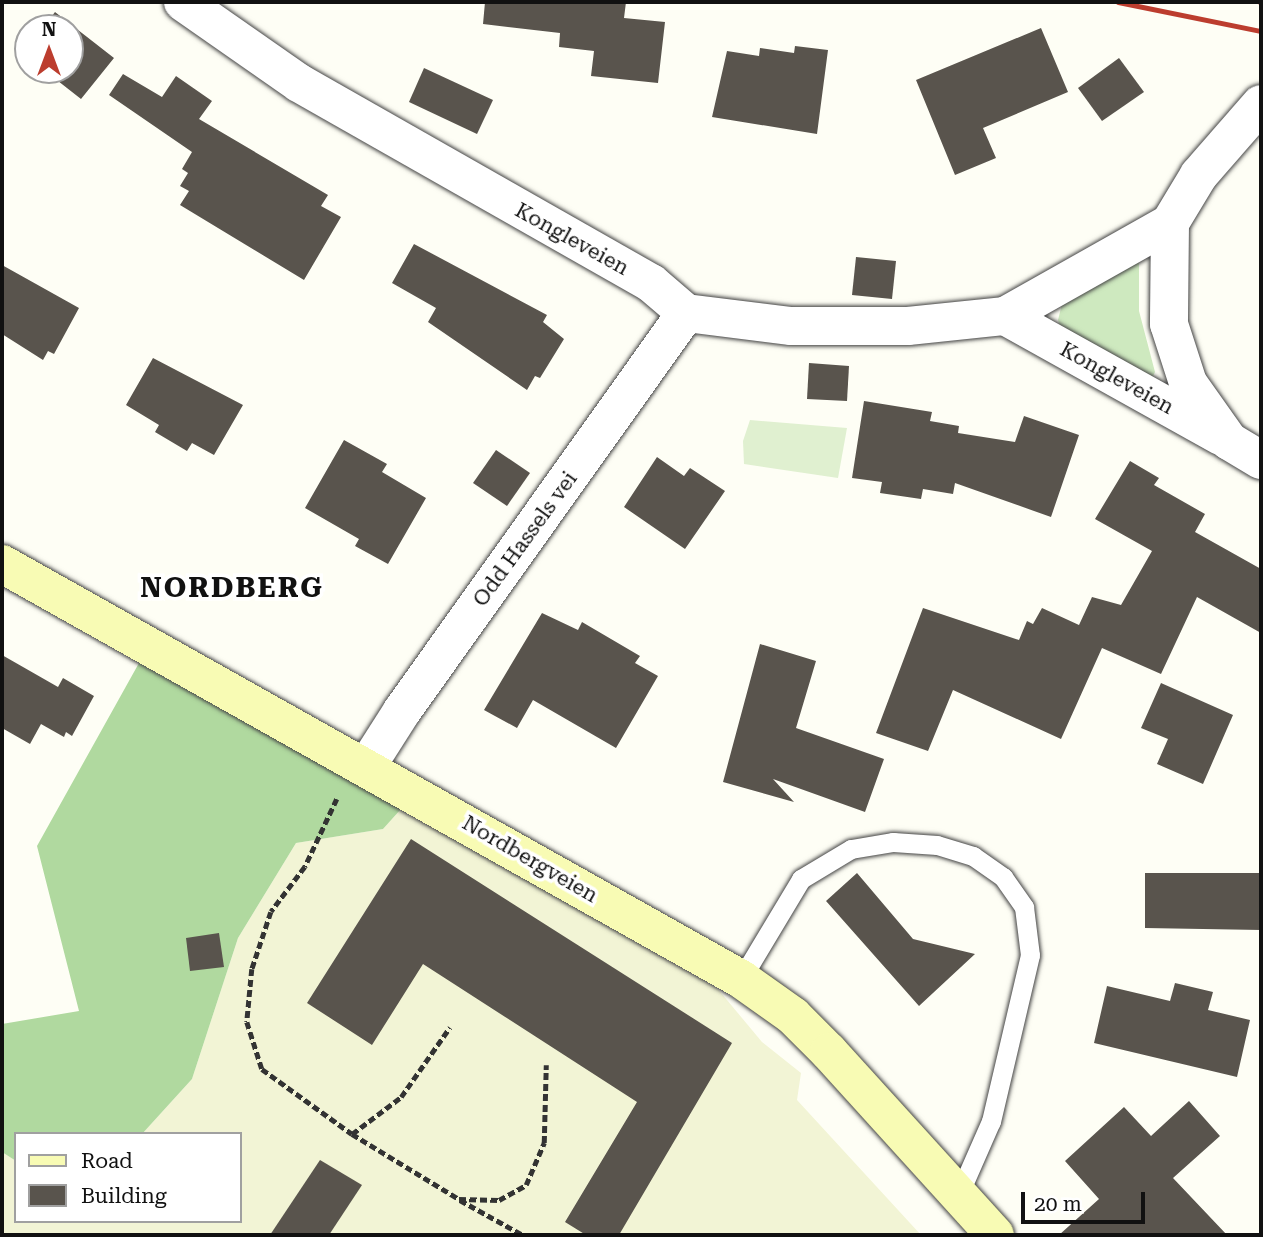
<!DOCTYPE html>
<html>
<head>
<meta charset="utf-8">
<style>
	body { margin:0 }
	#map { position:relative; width:1263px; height:1237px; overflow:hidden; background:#fefef5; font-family:"Roboto Serif",serif }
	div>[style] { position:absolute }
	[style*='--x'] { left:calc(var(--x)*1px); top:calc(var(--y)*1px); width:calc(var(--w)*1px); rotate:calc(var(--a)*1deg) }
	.farmland>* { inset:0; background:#f2f4d5 }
	.green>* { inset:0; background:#cee9bf }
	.forest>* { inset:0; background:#b0d99f }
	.pitch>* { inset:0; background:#e0f0d0 }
	.building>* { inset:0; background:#59544d }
	.path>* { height:4.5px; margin-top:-2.25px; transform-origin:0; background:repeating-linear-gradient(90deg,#333 0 7px,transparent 0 10.5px) }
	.roads { filter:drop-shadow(0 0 2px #444) drop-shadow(0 0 2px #444) }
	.lane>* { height:19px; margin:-9.5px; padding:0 9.5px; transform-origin:9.5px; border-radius:9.5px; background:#fff }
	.street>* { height:38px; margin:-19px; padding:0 19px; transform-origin:19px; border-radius:19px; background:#fff }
	.secondary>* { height:38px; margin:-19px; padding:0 19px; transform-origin:19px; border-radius:19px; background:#f8fbb4 }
	.rail>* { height:5px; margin:-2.5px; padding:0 2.5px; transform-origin:2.5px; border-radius:2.5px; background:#bc3d2e }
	span { translate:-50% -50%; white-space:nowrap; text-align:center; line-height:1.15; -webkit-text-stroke:7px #fff; paint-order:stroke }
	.street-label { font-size:21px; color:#111 }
	.district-label { font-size:28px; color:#111; font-weight:700; letter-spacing:2px }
	.frame { position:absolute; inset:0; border:4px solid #111; pointer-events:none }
	.legend { position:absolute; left:14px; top:1132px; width:228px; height:91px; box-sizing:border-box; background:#fff; border:2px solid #a0a0a0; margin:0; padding:9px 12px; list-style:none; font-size:21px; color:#111 }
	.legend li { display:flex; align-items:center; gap:14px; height:35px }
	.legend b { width:35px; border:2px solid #a0a0a0 }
	.north { position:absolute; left:14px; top:14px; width:70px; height:70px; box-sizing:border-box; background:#fff; border:2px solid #a0a0a0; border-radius:50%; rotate:0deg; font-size:19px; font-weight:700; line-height:28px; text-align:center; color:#111 }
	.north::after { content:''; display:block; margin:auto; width:24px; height:32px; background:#bc3d2e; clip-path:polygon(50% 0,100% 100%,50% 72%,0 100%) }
	.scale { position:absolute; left:1021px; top:1192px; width:124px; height:32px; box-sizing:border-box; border:4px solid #111; border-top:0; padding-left:9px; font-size:21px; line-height:24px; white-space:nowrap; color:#111; -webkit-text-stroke:5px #fff; paint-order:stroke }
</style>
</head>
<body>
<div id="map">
	<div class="farmland">
		<i style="clip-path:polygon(401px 809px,717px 988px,762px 1042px,801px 1073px,797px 1100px,921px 1235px,2px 1235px,2px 1152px,16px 1161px,16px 1221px,240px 1221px,240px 1134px,142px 1134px,192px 1079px,238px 938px,296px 843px,383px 829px)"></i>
	</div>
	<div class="green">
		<i style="clip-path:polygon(1139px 262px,1139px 311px,1155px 372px,1151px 380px,1062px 334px,1058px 320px,1062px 304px)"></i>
	</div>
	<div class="forest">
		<i style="clip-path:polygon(139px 663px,401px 809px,383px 829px,296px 843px,238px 938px,192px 1079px,142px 1134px,16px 1134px,16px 1161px,2px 1152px,2px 1024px,79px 1011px,37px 846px)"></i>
	</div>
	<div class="pitch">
		<i style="clip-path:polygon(750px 420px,847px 428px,838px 478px,744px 464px,743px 441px)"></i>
	</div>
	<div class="building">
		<i style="clip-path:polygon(485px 2px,626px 2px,624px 18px,665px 22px,658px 83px,591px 76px,594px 51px,559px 47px,560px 33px,483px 24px)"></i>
		<i style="clip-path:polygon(55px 12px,114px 58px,81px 99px,44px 70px,70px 70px,70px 28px,43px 28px)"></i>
		<i style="clip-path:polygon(1041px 28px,1068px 92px,983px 128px,996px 158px,955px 175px,916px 80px)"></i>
		<i style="clip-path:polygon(795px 46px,828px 50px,817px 134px,712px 117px,727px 51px,759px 56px,760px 48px,794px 53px)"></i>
		<i style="clip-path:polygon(1119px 58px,1144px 92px,1102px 121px,1078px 88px)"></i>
		<i style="clip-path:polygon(424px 68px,493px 100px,477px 134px,409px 102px)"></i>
		<i style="clip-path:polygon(123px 74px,162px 97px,176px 76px,212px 101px,199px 119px,328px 195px,321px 206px,341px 217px,304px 280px,180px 205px,189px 191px,180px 186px,188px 173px,182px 169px,192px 152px,109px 95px)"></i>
		<i style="clip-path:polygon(414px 244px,547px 315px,543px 322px,564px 339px,540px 378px,535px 376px,527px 390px,428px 322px,436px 308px,392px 283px)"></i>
		<i style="clip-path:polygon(856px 257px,896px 261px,892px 299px,852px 295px)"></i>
		<i style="clip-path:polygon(2px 265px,79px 308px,54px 354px,48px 351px,43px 360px,2px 334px)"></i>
		<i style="clip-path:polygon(153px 358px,243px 405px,214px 455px,192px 443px,187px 451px,155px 432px,159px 425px,126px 405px)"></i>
		<i style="clip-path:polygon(809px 363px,849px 366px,847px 401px,807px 399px)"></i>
		<i style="clip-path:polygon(864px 401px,932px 412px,930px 421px,959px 426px,958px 433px,1015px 442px,1024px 416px,1079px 435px,1051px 517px,955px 483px,953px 494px,923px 489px,921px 499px,880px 493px,882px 482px,852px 478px)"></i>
		<i style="clip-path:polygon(344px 440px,387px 464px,382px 472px,426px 498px,388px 564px,355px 546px,359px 539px,305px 508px)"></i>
		<i style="clip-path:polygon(496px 450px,530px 473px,507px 506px,473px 483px)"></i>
		<i style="clip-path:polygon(657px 457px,684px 476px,690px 468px,725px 491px,685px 549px,624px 507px)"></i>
		<i style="clip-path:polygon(1130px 461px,1159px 478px,1154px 485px,1205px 514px,1195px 532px,1261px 569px,1261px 633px,1197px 597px,1161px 674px,1102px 648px,1061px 739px,953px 690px,928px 751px,876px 733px,923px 608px,1019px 640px,1027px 621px,1033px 624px,1042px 608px,1079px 625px,1092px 597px,1121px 605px,1152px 551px,1095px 519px)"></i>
		<i style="clip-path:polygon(542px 613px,578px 630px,582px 622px,640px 656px,635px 663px,658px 676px,616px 748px,533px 700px,517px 728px,484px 710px)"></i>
		<i style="clip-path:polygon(760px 644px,816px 661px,796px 728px,884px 759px,865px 812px,773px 779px,794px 802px,723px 782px)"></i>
		<i style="clip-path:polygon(2px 655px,58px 687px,63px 678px,94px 696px,72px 736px,66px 732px,64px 737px,41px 724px,30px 744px,2px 728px)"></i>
		<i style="clip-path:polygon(1161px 683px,1233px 715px,1203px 784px,1157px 764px,1168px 739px,1141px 728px)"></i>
		<i style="clip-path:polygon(411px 839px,732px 1043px,619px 1235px,586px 1235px,565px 1222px,637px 1102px,423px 964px,372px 1045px,307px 1003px)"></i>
		<i style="clip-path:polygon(857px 873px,913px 939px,975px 954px,919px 1006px,826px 901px)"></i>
		<i style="clip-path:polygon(1145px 873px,1261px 873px,1261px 930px,1145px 928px)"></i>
		<i style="clip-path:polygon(219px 933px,224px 967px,190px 971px,186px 938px)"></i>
		<i style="clip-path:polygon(1175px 983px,1213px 992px,1208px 1010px,1250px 1020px,1237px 1077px,1094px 1043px,1107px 986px,1170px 1001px)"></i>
		<i style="clip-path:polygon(1189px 1101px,1220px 1136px,1173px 1178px,1227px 1235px,1059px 1235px,1099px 1199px,1065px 1161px,1124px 1107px,1151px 1136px)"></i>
		<i style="clip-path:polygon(320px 1160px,362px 1185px,329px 1235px,270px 1235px)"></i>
	</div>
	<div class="path">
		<i style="--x:337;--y:799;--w:75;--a:115.2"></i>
		<i style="--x:305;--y:867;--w:56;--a:127.1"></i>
		<i style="--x:271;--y:912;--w:60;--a:108.4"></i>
		<i style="--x:252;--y:969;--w:53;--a:95.4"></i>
		<i style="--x:247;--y:1022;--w:49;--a:72.3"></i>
		<i style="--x:262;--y:1069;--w:111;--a:35.8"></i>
		<i style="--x:352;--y:1134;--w:61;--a:-37.1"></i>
		<i style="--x:401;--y:1097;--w:85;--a:-55"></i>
		<i style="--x:352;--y:1134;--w:125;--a:31.3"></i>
		<i style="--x:459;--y:1199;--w:40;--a:1.4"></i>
		<i style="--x:499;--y:1200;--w:31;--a:-29"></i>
		<i style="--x:526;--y:1185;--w:46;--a:-66.8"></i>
		<i style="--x:544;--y:1143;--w:78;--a:-88.5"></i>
		<i style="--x:460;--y:1200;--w:72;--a:29.1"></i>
	</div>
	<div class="roads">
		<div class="lane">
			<i style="--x:741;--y:979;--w:117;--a:-59"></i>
			<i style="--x:801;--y:879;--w:58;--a:-31"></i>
			<i style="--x:851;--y:849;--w:43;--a:-9.5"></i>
			<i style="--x:893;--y:842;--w:44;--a:3.9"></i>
			<i style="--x:937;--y:845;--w:38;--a:17"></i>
			<i style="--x:973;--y:856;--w:37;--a:35"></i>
			<i style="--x:1003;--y:877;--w:37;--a:55"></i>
			<i style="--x:1024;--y:907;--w:48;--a:82.9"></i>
			<i style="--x:1030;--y:955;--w:171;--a:103.2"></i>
			<i style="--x:991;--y:1121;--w:82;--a:113.7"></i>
		</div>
		<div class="street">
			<i style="--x:183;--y:2;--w:141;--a:34.9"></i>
			<i style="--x:299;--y:83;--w:405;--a:29.6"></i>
			<i style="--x:651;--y:283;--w:46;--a:40.6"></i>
			<i style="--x:686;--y:313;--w:106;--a:7.1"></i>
			<i style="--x:791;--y:326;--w:117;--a:0"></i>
			<i style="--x:908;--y:326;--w:98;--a:-5.9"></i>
			<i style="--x:1005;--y:316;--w:189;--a:-29.4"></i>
			<i style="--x:1170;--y:223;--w:101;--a:90.6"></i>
			<i style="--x:1169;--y:324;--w:62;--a:72.1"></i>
			<i style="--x:1188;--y:383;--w:71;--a:54.7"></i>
			<i style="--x:1229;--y:441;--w:37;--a:31"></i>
			<i style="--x:1170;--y:223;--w:56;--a:-58.9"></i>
			<i style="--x:1199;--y:175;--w:94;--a:-48.9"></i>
			<i style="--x:1005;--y:316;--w:247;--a:29.1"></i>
			<i style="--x:367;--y:766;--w:65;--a:-57.5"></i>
			<i style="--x:402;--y:711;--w:489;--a:-54.5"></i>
		</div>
		<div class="secondary">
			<i style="--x:2;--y:564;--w:848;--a:29.32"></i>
			<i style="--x:741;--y:979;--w:64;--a:35.4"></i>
			<i style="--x:793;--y:1016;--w:51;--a:45"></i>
			<i style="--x:829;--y:1052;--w:247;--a:47.8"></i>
		</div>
	</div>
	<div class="rail">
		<i style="--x:1118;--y:2;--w:146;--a:11.5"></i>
		<i style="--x:1260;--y:2;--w:1;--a:0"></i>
	</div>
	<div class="street-label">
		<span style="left:572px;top:239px;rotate:29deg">Kongleveien</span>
		<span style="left:1117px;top:378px;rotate:29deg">Kongleveien</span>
		<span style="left:525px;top:539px;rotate:-54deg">Odd Hassels vei</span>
		<span style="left:530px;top:859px;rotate:30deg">Nordbergveien</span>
	</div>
	<div class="district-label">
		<span style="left:232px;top:588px">NORDBERG</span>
	</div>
	<div class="frame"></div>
	<ul class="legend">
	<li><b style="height:9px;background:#f8fbb4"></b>Road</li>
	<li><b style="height:19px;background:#59544d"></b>Building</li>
	</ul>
	<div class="north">N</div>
	<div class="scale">20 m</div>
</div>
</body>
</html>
